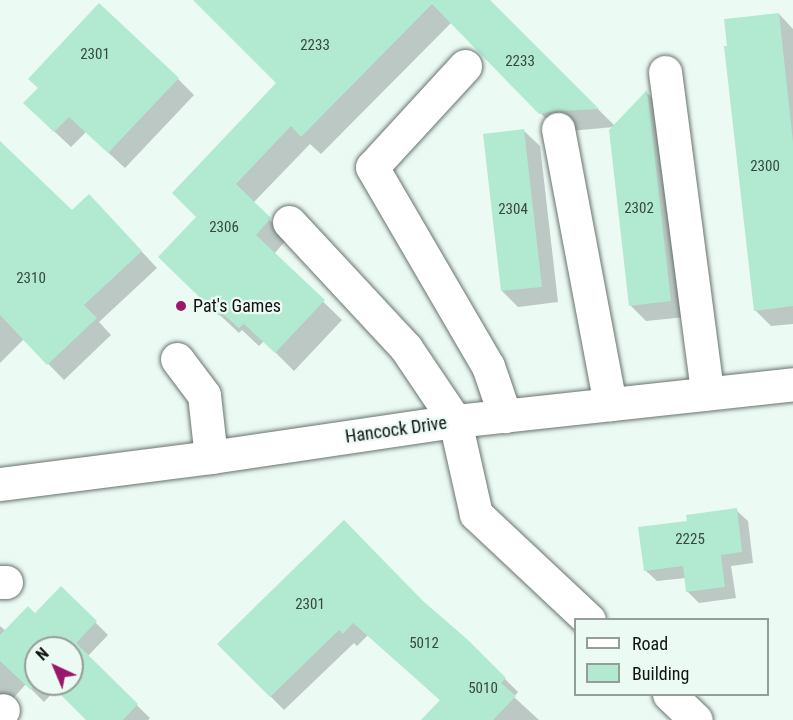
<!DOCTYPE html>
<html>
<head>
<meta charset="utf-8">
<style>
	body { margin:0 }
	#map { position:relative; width:793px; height:720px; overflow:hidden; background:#ecfaf4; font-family:"Roboto Condensed",sans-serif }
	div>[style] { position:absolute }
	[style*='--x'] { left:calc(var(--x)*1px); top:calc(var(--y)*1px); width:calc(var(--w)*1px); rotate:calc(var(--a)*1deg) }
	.shadow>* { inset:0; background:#0003 }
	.building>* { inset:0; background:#b1e9d1 }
	.roads { filter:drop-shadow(0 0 2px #68746f) drop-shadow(0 0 2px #68746f) }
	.minor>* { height:33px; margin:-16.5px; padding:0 16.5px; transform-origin:16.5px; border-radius:16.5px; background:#fff }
	.dots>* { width:16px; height:16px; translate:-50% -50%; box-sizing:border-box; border:3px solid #ecfaf4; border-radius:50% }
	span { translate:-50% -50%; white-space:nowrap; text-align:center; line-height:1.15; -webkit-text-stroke:4.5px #ecfaf4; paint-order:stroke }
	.number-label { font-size:15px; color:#384841 }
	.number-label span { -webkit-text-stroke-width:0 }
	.poi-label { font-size:18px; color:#0f1311 }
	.left { translate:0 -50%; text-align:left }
	.street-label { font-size:18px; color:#0f1311 }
	.legend { position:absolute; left:574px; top:618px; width:195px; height:78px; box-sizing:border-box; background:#ecfaf4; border:2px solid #949e99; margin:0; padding:8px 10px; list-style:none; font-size:18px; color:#0f1311 }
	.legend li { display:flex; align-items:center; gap:12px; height:30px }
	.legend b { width:30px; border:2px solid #949e99 }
	.north { position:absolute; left:24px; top:636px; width:60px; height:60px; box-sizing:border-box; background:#ecfaf4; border:2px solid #949e99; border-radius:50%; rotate:316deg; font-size:16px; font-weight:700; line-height:24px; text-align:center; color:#0f1311 }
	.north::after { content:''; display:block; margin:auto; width:21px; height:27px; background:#9a186c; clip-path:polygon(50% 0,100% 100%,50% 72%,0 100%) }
</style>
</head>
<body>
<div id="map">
	<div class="shadow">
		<i style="clip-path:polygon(195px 0,488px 0,615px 126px,647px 93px,663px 108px,686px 317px,646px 321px,630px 305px,614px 127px,559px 132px,452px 22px,321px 154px,310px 144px,253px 203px,288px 238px,274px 254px,342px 320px,294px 371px,264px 341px,259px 346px,242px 330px,239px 333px,178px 276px,198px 217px,278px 83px)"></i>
		<i style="clip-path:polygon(779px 14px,793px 29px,793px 324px,771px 326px,755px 310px)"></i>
		<i style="clip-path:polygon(178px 79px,194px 95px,125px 168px,86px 132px,71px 147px,41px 119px)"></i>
		<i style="clip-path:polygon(523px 130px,540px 146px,558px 302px,518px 307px,502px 291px)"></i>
		<i style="clip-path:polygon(0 168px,72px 212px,105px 212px,157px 268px,99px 322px,111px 335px,64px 380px,24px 339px,0 363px)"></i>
		<i style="clip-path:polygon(736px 510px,748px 521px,753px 563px,731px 566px,736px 598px,699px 603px,687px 591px,686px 578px,657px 581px,645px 570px,689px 522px)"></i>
		<i style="clip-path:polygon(evenodd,61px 588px,108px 635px,87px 657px,150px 718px,148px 720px,88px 720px,56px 689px,44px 702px,26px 684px,0 713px,0 626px,6px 631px,35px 615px,61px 588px,36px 648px,72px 648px,72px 684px,36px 684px,36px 648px)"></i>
		<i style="clip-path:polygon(424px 604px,467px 641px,518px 692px,514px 697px,539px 720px,423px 720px,441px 701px,368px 635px,357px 646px,354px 643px,284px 710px,219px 644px)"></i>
	</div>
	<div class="building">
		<i style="clip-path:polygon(193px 0,490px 0,599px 109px,555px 111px,539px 114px,432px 4px,301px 137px,291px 126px,236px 184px,271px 218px,256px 235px,325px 300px,275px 353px,244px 324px,239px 328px,222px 313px,219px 316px,158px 257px,196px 217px,172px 193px,276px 83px)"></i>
		<i style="clip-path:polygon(99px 3px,179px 78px,108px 153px,69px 117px,54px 132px,23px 103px,38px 88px,28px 79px)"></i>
		<i style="clip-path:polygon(779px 13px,793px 142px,793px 306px,754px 311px,724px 46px,727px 46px,724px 19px)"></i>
		<i style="clip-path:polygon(647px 90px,671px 301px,629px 306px,609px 130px)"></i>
		<i style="clip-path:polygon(524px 129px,542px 287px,501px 291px,483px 134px)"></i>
		<i style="clip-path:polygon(0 141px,72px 210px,89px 194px,142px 251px,84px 305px,97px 318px,47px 365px,0 315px)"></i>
		<i style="clip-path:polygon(737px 508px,742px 552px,721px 555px,725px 587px,686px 592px,683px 566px,644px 571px,638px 527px,687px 521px,686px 515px)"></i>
		<i style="clip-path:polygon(344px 520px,423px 601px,468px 640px,506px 678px,501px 683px,516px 696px,493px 720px,421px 720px,440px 700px,353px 623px,343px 634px,339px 630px,270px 697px,217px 644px)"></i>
		<i style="clip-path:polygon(61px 586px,97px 621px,76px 643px,138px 704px,123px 720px,86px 720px,50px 684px,72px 684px,72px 648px,36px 648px,36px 684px,31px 690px,0 661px,0 635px,28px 606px,35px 613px)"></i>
	</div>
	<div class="roads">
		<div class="minor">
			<i style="--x:465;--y:66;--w:137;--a:132.6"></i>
			<i style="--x:372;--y:167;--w:230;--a:59.8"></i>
			<i style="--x:488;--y:366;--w:53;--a:71.2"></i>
			<i style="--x:665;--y:72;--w:324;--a:82.5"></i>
			<i style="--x:558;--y:129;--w:280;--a:79.3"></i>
			<i style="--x:289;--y:222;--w:172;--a:47.1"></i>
			<i style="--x:406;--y:348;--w:88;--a:56.1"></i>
			<i style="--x:455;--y:421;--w:95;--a:77.3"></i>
			<i style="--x:476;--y:514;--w:155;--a:43.2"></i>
			<i style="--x:177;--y:359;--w:45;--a:53.1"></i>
			<i style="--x:204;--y:395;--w:62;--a:83.6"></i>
			<i style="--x:0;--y:484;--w:213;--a:-7.3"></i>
			<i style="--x:211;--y:457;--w:247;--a:-8.4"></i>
			<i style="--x:455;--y:421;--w:340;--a:-6.2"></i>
			<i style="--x:0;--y:582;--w:6;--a:0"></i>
			<i style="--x:669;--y:694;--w:37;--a:44"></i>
			<i style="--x:0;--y:713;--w:4;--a:-45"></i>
		</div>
	</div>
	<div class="dots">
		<i style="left:181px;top:306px;background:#9a186c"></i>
	</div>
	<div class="number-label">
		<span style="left:315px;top:46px">2233</span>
		<span style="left:95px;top:55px">2301</span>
		<span style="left:520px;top:62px">2233</span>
		<span style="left:765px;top:167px">2300</span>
		<span style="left:639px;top:209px">2302</span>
		<span style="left:513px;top:210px">2304</span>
		<span style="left:224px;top:228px">2306</span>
		<span style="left:31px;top:279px">2310</span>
		<span style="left:690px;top:540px">2225</span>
		<span style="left:310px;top:605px">2301</span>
		<span style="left:424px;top:644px">5012</span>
		<span style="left:483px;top:689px">5010</span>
	</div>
	<div class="poi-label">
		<span class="left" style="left:193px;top:306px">Pat's Games</span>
	</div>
	<div class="street-label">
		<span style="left:396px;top:430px;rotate:-8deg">Hancock Drive</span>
	</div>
	<ul class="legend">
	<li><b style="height:8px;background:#fff"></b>Road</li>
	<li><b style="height:16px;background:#b1e9d1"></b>Building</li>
	</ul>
	<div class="north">N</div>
</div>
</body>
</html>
